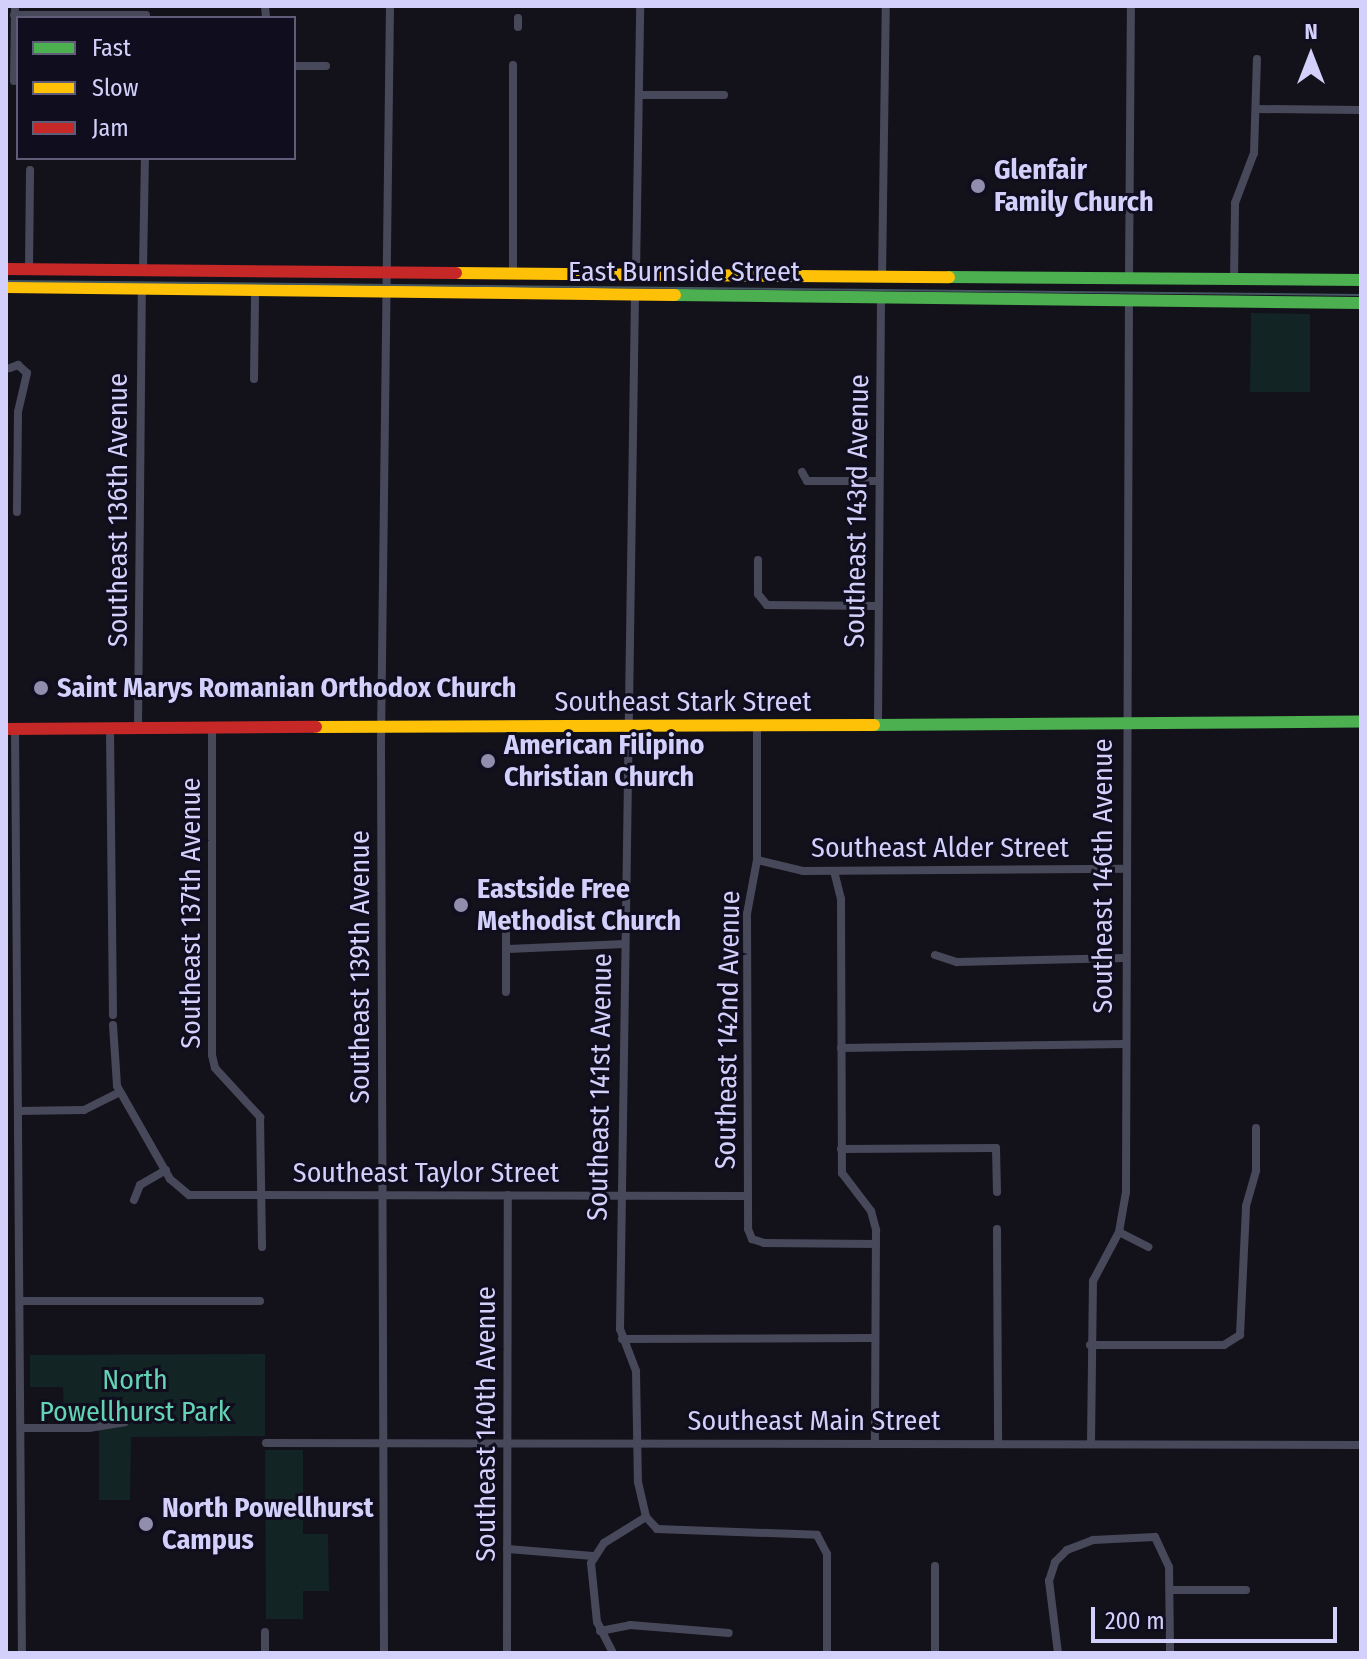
<!DOCTYPE html>
<html>
<head>
<meta charset="utf-8">
<style>
	body { margin:0 }
	#map { position:relative; width:1367px; height:1659px; overflow:hidden; background:#13121a; font-family:"Fira Sans Condensed",sans-serif }
	div>[style] { position:absolute }
	[style*='--x'] { left:calc(var(--x)*1px); top:calc(var(--y)*1px); width:calc(var(--w)*1px); rotate:calc(var(--a)*1deg) }
	.green>* { inset:0; background:#122424 }
	.street>* { height:8px; margin:-4px; padding:0 4px; transform-origin:4px; border-radius:4px; background:#48485b }
	.fast>* { height:12px; margin:-6px; padding:0 6px; transform-origin:6px; border-radius:6px; background:#4caf50 }
	.slow>* { height:12px; margin:-6px; padding:0 6px; transform-origin:6px; border-radius:6px; background:#ffc107 }
	.jam>* { height:12px; margin:-6px; padding:0 6px; transform-origin:6px; border-radius:6px; background:#c62828 }
	.tram>* { height:2px; margin:-1px; padding:0 1px; transform-origin:1px; border-radius:1px; background:#425561 }
	.dots>* { width:22px; height:22px; translate:-50% -50%; box-sizing:border-box; border:4px solid #100e1e; border-radius:50% }
	span { translate:-50% -50%; white-space:nowrap; text-align:center; line-height:1.15; -webkit-text-stroke:6px #100e1e; paint-order:stroke }
	.poi-label { font-size:28px; color:#d3d0fb; font-weight:700 }
	.left { translate:0 -50%; text-align:left }
	.street-label { font-size:28px; color:#d3d0fb }
	.park-label { font-size:28px; color:#63d3b3 }
	.frame { position:absolute; inset:0; border:8px solid #d3d0fb; pointer-events:none }
	.legend { position:absolute; left:16px; top:16px; width:280px; height:144px; box-sizing:border-box; background:#100e1e; border:2px solid #5e5c76; margin:0; padding:10px 14px; list-style:none; font-size:24px; color:#d3d0fb }
	.legend li { display:flex; align-items:center; gap:16px; height:40px }
	.legend b { width:40px; border:2px solid #5e5c76 }
	.north { position:absolute; left:1271px; top:16px; width:80px; height:80px; -webkit-text-stroke:6px #100e1e; paint-order:stroke; rotate:0deg; font-size:22px; font-weight:700; line-height:32px; text-align:center; color:#d3d0fb }
	.north::after { content:''; display:block; margin:auto; width:28px; height:36px; background:#d3d0fb; clip-path:polygon(50% 0,100% 100%,50% 72%,0 100%) }
	.scale { position:absolute; left:1091px; top:1607px; width:246px; height:36px; box-sizing:border-box; border:4px solid #d3d0fb; border-top:0; padding-left:10px; font-size:24px; line-height:28px; white-space:nowrap; color:#d3d0fb; -webkit-text-stroke:6px #100e1e; paint-order:stroke }
</style>
</head>
<body>
<div id="map">
	<div class="green">
		<i style="clip-path:polygon(1251px 313px,1310px 314px,1310px 392px,1250px 392px)"></i>
		<i style="clip-path:polygon(265px 1354px,265px 1436px,131px 1437px,130px 1500px,99px 1500px,99px 1419px,64px 1418px,63px 1387px,30px 1387px,30px 1355px)"></i>
		<i style="clip-path:polygon(265px 1450px,303px 1450px,303px 1534px,328px 1534px,329px 1591px,303px 1591px,303px 1619px,266px 1619px)"></i>
	</div>
	<div class="street">
		<i style="--x:265;--y:6;--w:12;--a:85"></i>
		<i style="--x:14;--y:15;--w:132;--a:0"></i>
		<i style="--x:518;--y:18;--w:9;--a:90"></i>
		<i style="--x:513;--y:65;--w:205;--a:90"></i>
		<i style="--x:294;--y:66;--w:32;--a:0"></i>
		<i style="--x:14;--y:81;--w:75;--a:-89.2"></i>
		<i style="--x:639;--y:95;--w:85;--a:0"></i>
		<i style="--x:1256;--y:109;--w:105;--a:0.5"></i>
		<i style="--x:29;--y:269;--w:99;--a:-89.4"></i>
		<i style="--x:143;--y:269;--w:111;--a:-89"></i>
		<i style="--x:636;--y:274;--w:268;--a:-89.1"></i>
		<i style="--x:882;--y:277;--w:271;--a:-89.2"></i>
		<i style="--x:1234;--y:279;--w:76;--a:-89.2"></i>
		<i style="--x:1235;--y:203;--w:53;--a:-69.2"></i>
		<i style="--x:1254;--y:153;--w:94;--a:-88.2"></i>
		<i style="--x:1129;--y:280;--w:274;--a:-89.6"></i>
		<i style="--x:635;--y:294;--w:1035;--a:90.83"></i>
		<i style="--x:620;--y:1329;--w:45;--a:69.1"></i>
		<i style="--x:636;--y:1371;--w:111;--a:89"></i>
		<i style="--x:638;--y:1482;--w:36;--a:77"></i>
		<i style="--x:646;--y:1517;--w:16;--a:47"></i>
		<i style="--x:657;--y:1529;--w:160;--a:2.1"></i>
		<i style="--x:817;--y:1535;--w:21;--a:62"></i>
		<i style="--x:827;--y:1554;--w:99;--a:90"></i>
		<i style="--x:10;--y:368;--w:9;--a:-21"></i>
		<i style="--x:18;--y:365;--w:12;--a:42"></i>
		<i style="--x:27;--y:373;--w:40;--a:103"></i>
		<i style="--x:18;--y:412;--w:100;--a:90.6"></i>
		<i style="--x:254;--y:379;--w:87;--a:-89.3"></i>
		<i style="--x:802;--y:472;--w:10;--a:61"></i>
		<i style="--x:807;--y:481;--w:72;--a:0"></i>
		<i style="--x:758;--y:560;--w:34;--a:90"></i>
		<i style="--x:758;--y:594;--w:14;--a:51"></i>
		<i style="--x:767;--y:605;--w:111;--a:0.5"></i>
		<i style="--x:878;--y:725;--w:427;--a:-89.6"></i>
		<i style="--x:757;--y:726;--w:134;--a:90"></i>
		<i style="--x:757;--y:860;--w:55;--a:100.5"></i>
		<i style="--x:747;--y:914;--w:315;--a:89.8"></i>
		<i style="--x:748;--y:1229;--w:11;--a:68"></i>
		<i style="--x:752;--y:1239;--w:13;--a:18"></i>
		<i style="--x:764;--y:1243;--w:112;--a:0.5"></i>
		<i style="--x:212;--y:728;--w:327;--a:90"></i>
		<i style="--x:212;--y:1055;--w:13;--a:77"></i>
		<i style="--x:215;--y:1068;--w:67;--a:47.4"></i>
		<i style="--x:260;--y:1117;--w:130;--a:89.1"></i>
		<i style="--x:15;--y:729;--w:924;--a:89.57"></i>
		<i style="--x:110;--y:729;--w:286;--a:89.4"></i>
		<i style="--x:138;--y:729;--w:438;--a:-89.5"></i>
		<i style="--x:757;--y:860;--w:47;--a:13.4"></i>
		<i style="--x:803;--y:871;--w:322;--a:-0.4"></i>
		<i style="--x:834;--y:871;--w:29;--a:76"></i>
		<i style="--x:841;--y:899;--w:274;--a:89.8"></i>
		<i style="--x:842;--y:1173;--w:48;--a:52.7"></i>
		<i style="--x:871;--y:1211;--w:20;--a:75"></i>
		<i style="--x:876;--y:1230;--w:213;--a:90.3"></i>
		<i style="--x:506;--y:921;--w:71;--a:90"></i>
		<i style="--x:507;--y:949;--w:118;--a:-2.4"></i>
		<i style="--x:935;--y:955;--w:23;--a:18"></i>
		<i style="--x:957;--y:962;--w:168;--a:-1.4"></i>
		<i style="--x:113;--y:1025;--w:61;--a:86.2"></i>
		<i style="--x:117;--y:1086;--w:107;--a:60.3"></i>
		<i style="--x:170;--y:1179;--w:25;--a:40"></i>
		<i style="--x:189;--y:1195;--w:558;--a:0.1"></i>
		<i style="--x:841;--y:1048;--w:284;--a:-0.8"></i>
		<i style="--x:18;--y:1111;--w:66;--a:-0.9"></i>
		<i style="--x:84;--y:1110;--w:40;--a:-26.6"></i>
		<i style="--x:841;--y:1149;--w:155;--a:-0.4"></i>
		<i style="--x:996;--y:1148;--w:44;--a:88.7"></i>
		<i style="--x:134;--y:1200;--w:16;--a:-68"></i>
		<i style="--x:140;--y:1185;--w:30;--a:-30"></i>
		<i style="--x:997;--y:1229;--w:215;--a:89.7"></i>
		<i style="--x:1119;--y:1232;--w:33;--a:27"></i>
		<i style="--x:20;--y:1301;--w:240;--a:0"></i>
		<i style="--x:622;--y:1339;--w:252;--a:-0.2"></i>
		<i style="--x:1090;--y:1345;--w:134;--a:0"></i>
		<i style="--x:1224;--y:1345;--w:19;--a:-32"></i>
		<i style="--x:1240;--y:1335;--w:129;--a:-87.3"></i>
		<i style="--x:1246;--y:1206;--w:37;--a:-74"></i>
		<i style="--x:1256;--y:1170;--w:42;--a:-90"></i>
		<i style="--x:21;--y:1428;--w:68;--a:0"></i>
		<i style="--x:89;--y:1428;--w:36;--a:-9"></i>
		<i style="--x:266;--y:1443;--w:1095;--a:0.1"></i>
		<i style="--x:1091;--y:1443;--w:162;--a:-89.3"></i>
		<i style="--x:1093;--y:1281;--w:55;--a:-62"></i>
		<i style="--x:1119;--y:1232;--w:41;--a:-80.1"></i>
		<i style="--x:1126;--y:1192;--w:892;--a:-89.81"></i>
		<i style="--x:507;--y:1549;--w:86;--a:4.7"></i>
		<i style="--x:935;--y:1566;--w:87;--a:90"></i>
		<i style="--x:1171;--y:1590;--w:75;--a:0"></i>
		<i style="--x:600;--y:1631;--w:31;--a:-11"></i>
		<i style="--x:630;--y:1625;--w:99;--a:4.6"></i>
		<i style="--x:265;--y:1632;--w:21;--a:90"></i>
		<i style="--x:384;--y:1653;--w:911;--a:-90.19"></i>
		<i style="--x:381;--y:742;--w:736;--a:-89.3"></i>
		<i style="--x:507;--y:1653;--w:458;--a:-89.9"></i>
		<i style="--x:613;--y:1653;--w:35;--a:-117"></i>
		<i style="--x:597;--y:1622;--w:59;--a:-95.8"></i>
		<i style="--x:591;--y:1563;--w:24;--a:-57"></i>
		<i style="--x:604;--y:1543;--w:49;--a:-31.8"></i>
		<i style="--x:1058;--y:1653;--w:73;--a:-97.1"></i>
		<i style="--x:1049;--y:1581;--w:20;--a:-72"></i>
		<i style="--x:1055;--y:1562;--w:17;--a:-45"></i>
		<i style="--x:1067;--y:1550;--w:28;--a:-21"></i>
		<i style="--x:1093;--y:1540;--w:62;--a:-2.8"></i>
		<i style="--x:1155;--y:1537;--w:33;--a:65"></i>
		<i style="--x:1169;--y:1567;--w:86;--a:89.3"></i>
	</div>
	<div class="fast">
		<i style="--x:949;--y:277;--w:412;--a:0.4"></i>
		<i style="--x:675;--y:295;--w:686;--a:0.67"></i>
		<i style="--x:874;--y:725;--w:487;--a:-0.4"></i>
	</div>
	<div class="slow">
		<i style="--x:456;--y:273;--w:493;--a:0.5"></i>
		<i style="--x:6;--y:287;--w:669;--a:0.69"></i>
		<i style="--x:316;--y:727;--w:558;--a:-0.21"></i>
	</div>
	<div class="jam">
		<i style="--x:6;--y:269;--w:450;--a:0.5"></i>
		<i style="--x:6;--y:729;--w:310;--a:-0.4"></i>
	</div>
	<div class="tram">
		<i style="--x:6;--y:281;--w:1355;--a:0.59"></i>
	</div>
	<div class="dots">
		<i style="left:978px;top:186px;background:#908eac"></i>
		<i style="left:41px;top:688px;background:#908eac"></i>
		<i style="left:488px;top:761px;background:#908eac"></i>
		<i style="left:461px;top:905px;background:#908eac"></i>
		<i style="left:146px;top:1524px;background:#908eac"></i>
	</div>
	<div class="poi-label">
		<span class="left" style="left:994px;top:186px">Glenfair<br>Family Church</span>
		<span class="left" style="left:57px;top:688px">Saint Marys Romanian Orthodox Church</span>
		<span class="left" style="left:504px;top:761px">American Filipino<br>Christian Church</span>
		<span class="left" style="left:477px;top:905px">Eastside Free<br>Methodist Church</span>
		<span class="left" style="left:162px;top:1524px">North Powellhurst<br>Campus</span>
	</div>
	<div class="street-label">
		<span style="left:684px;top:272px">East Burnside Street</span>
		<span style="left:118px;top:510px;rotate:-90deg">Southeast 136th Avenue</span>
		<span style="left:857px;top:511px;rotate:-89deg">Southeast 143rd Avenue</span>
		<span style="left:683px;top:702px">Southeast Stark Street</span>
		<span style="left:940px;top:848px">Southeast Alder Street</span>
		<span style="left:1103px;top:876px;rotate:-90deg">Southeast 146th Avenue</span>
		<span style="left:191px;top:913px;rotate:-90deg">Southeast 137th Avenue</span>
		<span style="left:360px;top:967px;rotate:-90deg">Southeast 139th Avenue</span>
		<span style="left:728px;top:1030px;rotate:-89deg">Southeast 142nd Avenue</span>
		<span style="left:600px;top:1087px;rotate:-89deg">Southeast 141st Avenue</span>
		<span style="left:426px;top:1173px">Southeast Taylor Street</span>
		<span style="left:814px;top:1421px">Southeast Main Street</span>
		<span style="left:486px;top:1424px;rotate:-90deg">Southeast 140th Avenue</span>
	</div>
	<div class="park-label">
		<span style="left:135px;top:1396px">North<br>Powellhurst Park</span>
	</div>
	<div class="frame"></div>
	<ul class="legend">
	<li><b style="height:10px;background:#4caf50"></b>Fast</li>
	<li><b style="height:10px;background:#ffc107"></b>Slow</li>
	<li><b style="height:10px;background:#c62828"></b>Jam</li>
	</ul>
	<div class="north">N</div>
	<div class="scale">200 m</div>
</div>
</body>
</html>
